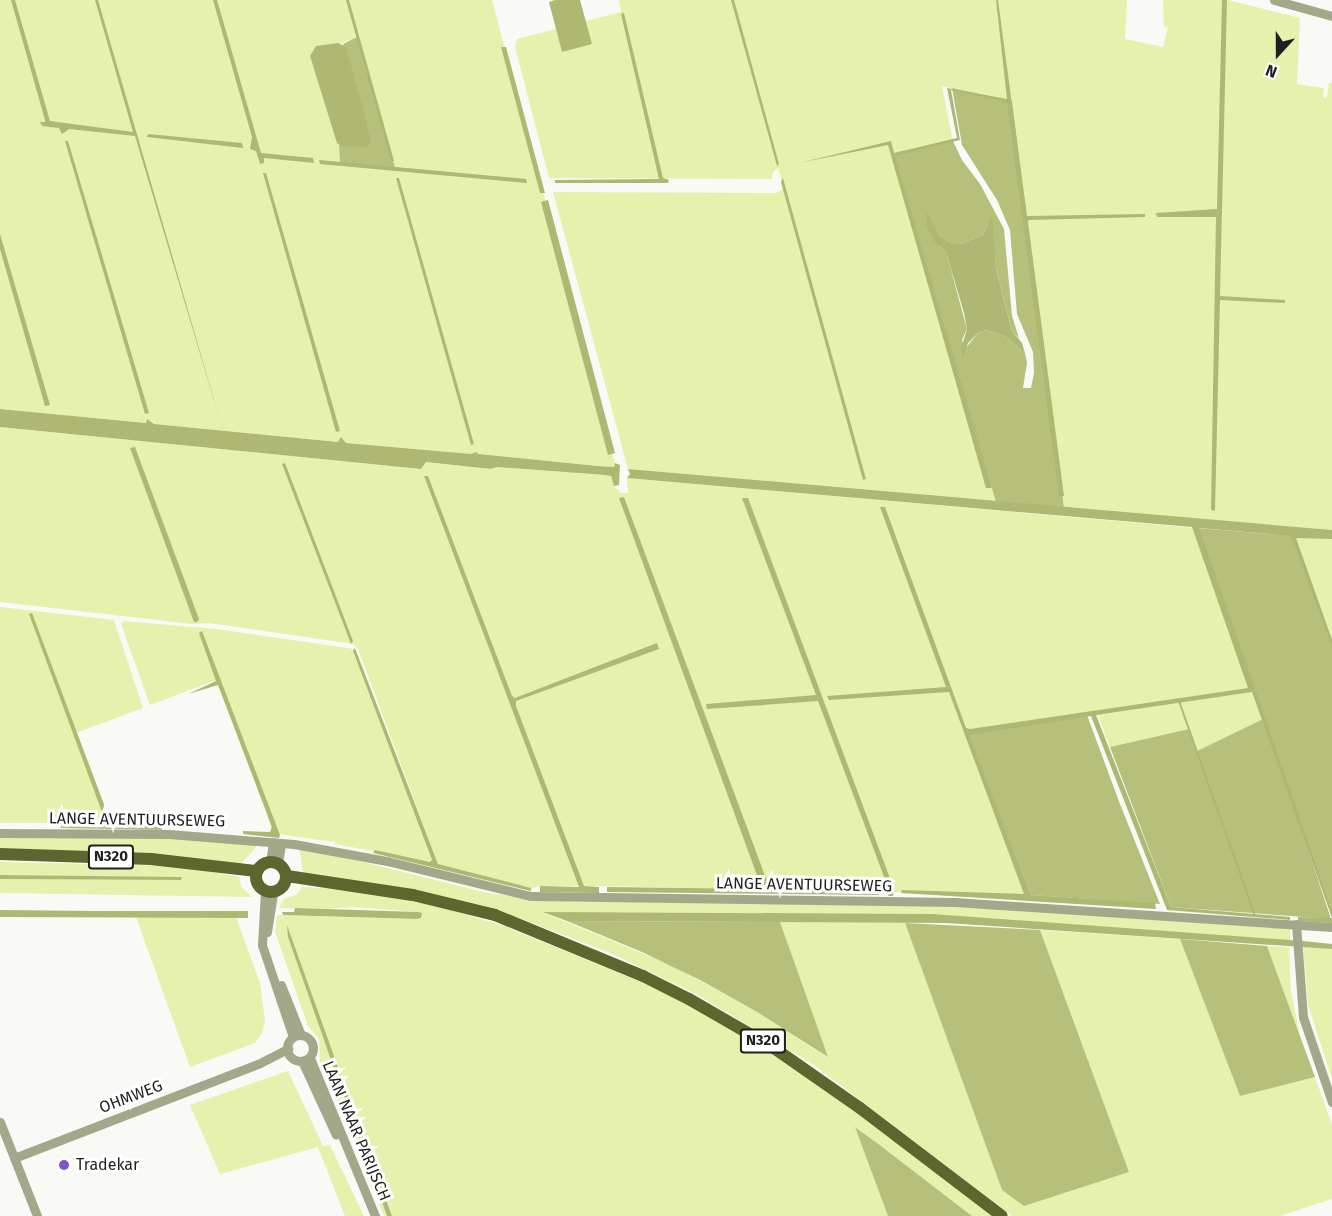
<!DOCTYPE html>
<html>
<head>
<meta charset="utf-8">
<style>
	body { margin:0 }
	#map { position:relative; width:1332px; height:1216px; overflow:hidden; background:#f9faf5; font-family:"Fira Sans",sans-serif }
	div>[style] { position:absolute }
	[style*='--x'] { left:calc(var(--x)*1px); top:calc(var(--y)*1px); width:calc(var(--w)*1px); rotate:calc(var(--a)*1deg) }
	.green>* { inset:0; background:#e6f1ad }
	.forest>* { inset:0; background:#b6c07b }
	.water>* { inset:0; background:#aeb873 }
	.stream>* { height:2px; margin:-1px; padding:0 1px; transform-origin:1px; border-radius:1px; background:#aeb873 }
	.minor>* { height:9px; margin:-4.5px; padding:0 4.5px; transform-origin:4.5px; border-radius:4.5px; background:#a3a88b }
	.minor>.ring { margin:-4.5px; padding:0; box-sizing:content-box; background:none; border:9px solid #a3a88b; border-radius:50% }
	.major>* { height:12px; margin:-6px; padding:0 6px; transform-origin:6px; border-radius:6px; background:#5e652e }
	.major>.ring { margin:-6px; padding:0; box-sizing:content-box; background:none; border:12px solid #5e652e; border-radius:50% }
	.dots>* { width:16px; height:16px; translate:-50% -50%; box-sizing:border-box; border:3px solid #fff; border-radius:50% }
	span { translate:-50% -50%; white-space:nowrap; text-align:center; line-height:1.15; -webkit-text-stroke:6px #fff; paint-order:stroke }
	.shield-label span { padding:2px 4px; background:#fff; border:2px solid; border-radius:4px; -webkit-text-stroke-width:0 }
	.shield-label { font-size:15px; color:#1f201e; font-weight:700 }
	.street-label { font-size:16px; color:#1f201e }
	.poi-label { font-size:16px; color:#1f201e }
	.left { translate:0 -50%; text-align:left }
	.north { position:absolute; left:1248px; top:24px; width:60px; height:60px; -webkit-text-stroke:4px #fff; paint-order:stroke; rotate:201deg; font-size:16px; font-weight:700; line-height:24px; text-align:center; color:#1f201e }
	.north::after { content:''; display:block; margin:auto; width:21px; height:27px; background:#1f201e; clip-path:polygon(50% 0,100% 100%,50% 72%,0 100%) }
</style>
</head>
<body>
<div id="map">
	<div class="green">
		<i style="clip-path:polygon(evenodd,0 0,492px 0,615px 463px,614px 467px,346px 443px,342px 438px,338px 442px,153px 424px,148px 419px,147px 423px,0 409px,0 0,357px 37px,394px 168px,340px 163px,339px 145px,310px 56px,357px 37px)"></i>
		<i style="clip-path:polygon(619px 0,1127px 0,1125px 39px,1163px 47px,1168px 27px,1164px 26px,1163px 0,1228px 0,1300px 18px,1297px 84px,1324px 88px,1323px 97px,1327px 98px,1329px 83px,1332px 83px,1332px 530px,1064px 508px,1012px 101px,942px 86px,953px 141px,953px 355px,996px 502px,628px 469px,553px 192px,776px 193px,784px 188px,778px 168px,773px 172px,772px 179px,549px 178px,515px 47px,517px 39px,621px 12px)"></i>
		<i style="clip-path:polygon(0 427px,421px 469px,425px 462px,491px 469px,497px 467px,605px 475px,611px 476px,614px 486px,621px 493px,628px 493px,627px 478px,1196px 528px,1262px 719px,1197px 751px,1189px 729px,1110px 747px,1097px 713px,967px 732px,1031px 895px,595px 886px,540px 886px,531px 889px,438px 864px,358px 649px,353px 644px,209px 623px,192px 624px,0 602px)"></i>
		<i style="clip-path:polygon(1295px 536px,1332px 539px,1332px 640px,1296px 538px)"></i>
		<i style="clip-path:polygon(0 607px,114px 620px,143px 708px,76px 733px,110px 823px,0 823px)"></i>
		<i style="clip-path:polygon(123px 621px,217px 629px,354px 649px,432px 861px,431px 862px,335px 844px,335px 842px,283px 835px,271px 829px,263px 799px,219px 679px,150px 705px,121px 624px)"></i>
		<i style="clip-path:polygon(169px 836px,256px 844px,256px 847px,241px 864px,0 850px,0 838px)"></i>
		<i style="clip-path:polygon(299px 846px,483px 892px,543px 901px,960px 906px,1290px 929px,1290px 941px,933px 914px,545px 913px,673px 966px,757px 1012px,827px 1057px,780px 922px,905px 923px,1002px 1190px,1129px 1172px,1040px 930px,1180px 939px,1240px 1096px,1315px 1077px,1332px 1124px,1332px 1199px,1280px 1216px,1012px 1216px,814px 1065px,696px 994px,610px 953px,517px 917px,441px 897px,303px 873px)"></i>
		<i style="clip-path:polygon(0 862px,183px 866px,239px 877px,241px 886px,252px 897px,0 893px,0 879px,181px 880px,182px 878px,0 875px)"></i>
		<i style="clip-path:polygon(302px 887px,362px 890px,430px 904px,504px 926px,658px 989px,741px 1033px,824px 1087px,994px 1216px,972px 1216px,856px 1127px,888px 1216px,392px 1216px,288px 928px,288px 937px,387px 1216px,384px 1216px,320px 1062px,319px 1039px,308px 1026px,275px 932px,277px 915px,417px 919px,421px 918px,421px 914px,418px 912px,352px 907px,325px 909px,279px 908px,284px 899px,296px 895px)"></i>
		<i style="clip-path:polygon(136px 917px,236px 917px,260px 983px,265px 1021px,262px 1033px,255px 1043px,190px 1067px)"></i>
		<i style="clip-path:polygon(1267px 946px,1289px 947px,1291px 991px,1300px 1036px)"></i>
		<i style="clip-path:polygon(1303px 946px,1332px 949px,1332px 1079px,1308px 1005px)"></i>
		<i style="clip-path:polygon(288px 1071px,323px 1146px,330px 1145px,364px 1216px,345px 1216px,318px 1147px,220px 1174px,190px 1105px)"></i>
	</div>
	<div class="forest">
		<i style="clip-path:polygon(357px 37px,391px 153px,395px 168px,340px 163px,339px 145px,372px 142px,343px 44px)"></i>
		<i style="clip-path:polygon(952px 88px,1012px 101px,1064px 508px,996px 502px,893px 155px,953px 141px,962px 160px,980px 184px,1004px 229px,1012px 316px,1019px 338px,1012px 331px,996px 269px,991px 216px,983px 235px,960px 244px,953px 244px,939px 236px,925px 217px,940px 247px,946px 252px,967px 329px,962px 340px,965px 349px,978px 333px,986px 330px,1004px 336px,1025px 353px,1027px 363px,1023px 388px,1031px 388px,1034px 373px,1033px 352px,1017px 314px,1010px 230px,997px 200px,962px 145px)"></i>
		<i style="clip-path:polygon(1196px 528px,1295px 536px,1332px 640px,1332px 909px,1265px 719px,1331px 919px,1171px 907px,1110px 747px,1189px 729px,1197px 751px,1265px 718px)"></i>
		<i style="clip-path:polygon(1087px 715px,1120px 804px,1160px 904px,1031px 895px,967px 732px)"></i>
		<i style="clip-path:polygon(567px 921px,780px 922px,828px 1057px,757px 1012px,700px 980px,642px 952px)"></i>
		<i style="clip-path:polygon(905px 923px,1040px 930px,1129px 1172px,1024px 1206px,1002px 1190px)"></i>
		<i style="clip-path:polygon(1180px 939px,1267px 946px,1315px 1077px,1240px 1096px)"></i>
		<i style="clip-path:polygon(855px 1127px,877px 1143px,972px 1216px,888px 1216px)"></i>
	</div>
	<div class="water">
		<i style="clip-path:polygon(11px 0,15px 0,50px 121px,133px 132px,95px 0,98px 0,221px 424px,135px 136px,69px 129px,62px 134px,59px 128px,42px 126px,40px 122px,45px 122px,45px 120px)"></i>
		<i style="clip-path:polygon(213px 0,217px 0,261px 153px,313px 158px,314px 163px,264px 158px,264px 163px,260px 164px,256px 151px,250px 149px,252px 137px)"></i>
		<i style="clip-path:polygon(346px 0,349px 0,394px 161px,391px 161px)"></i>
		<i style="clip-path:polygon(555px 0,580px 0,592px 44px,562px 52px,549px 2px)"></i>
		<i style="clip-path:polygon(731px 0,734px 0,779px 164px,777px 166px)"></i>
		<i style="clip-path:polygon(996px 0,998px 0,1027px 216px,1145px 214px,1145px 217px,1029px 220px,1028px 222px,1064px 496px,1059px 496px,1007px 102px,951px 90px,960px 140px,895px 156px,992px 488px,986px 488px,888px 145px,799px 163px,891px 141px,894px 153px,957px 138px,947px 88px,1007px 99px)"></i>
		<i style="clip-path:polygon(1222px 0,1227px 0,1220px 296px,1285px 300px,1285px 303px,1220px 300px,1215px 511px,1211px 510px,1216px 217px,1157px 217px,1156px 213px,1217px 209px)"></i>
		<i style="clip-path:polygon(624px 13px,663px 178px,669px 180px,668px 183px,555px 183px,555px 180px,659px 179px,621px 14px)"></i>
		<i style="clip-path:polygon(338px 43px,346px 47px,372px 142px,367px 147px,341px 146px,337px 143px,310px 56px,316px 46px)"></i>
		<i style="clip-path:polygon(501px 47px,506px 47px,545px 193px,540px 193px)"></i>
		<i style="clip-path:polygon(148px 134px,242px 143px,243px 148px,147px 137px)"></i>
		<i style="clip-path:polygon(65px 141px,68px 141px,149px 413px,145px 414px)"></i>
		<i style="clip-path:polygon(319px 160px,526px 179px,527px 183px,320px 164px)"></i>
		<i style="clip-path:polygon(263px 173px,266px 173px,340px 431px,336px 432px)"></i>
		<i style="clip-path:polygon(396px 178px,399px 178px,474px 444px,471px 445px)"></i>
		<i style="clip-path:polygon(783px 178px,866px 479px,863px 480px,781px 182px)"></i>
		<i style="clip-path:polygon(548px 200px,615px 453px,608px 455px,541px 202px)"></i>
		<i style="clip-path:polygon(927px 212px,939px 236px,953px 244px,960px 244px,983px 235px,992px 213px,996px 269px,1012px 331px,1022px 343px,1025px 353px,1004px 336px,986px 330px,978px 333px,968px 343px,963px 358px,961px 349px,967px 329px,964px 313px,946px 252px,934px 241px,926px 225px)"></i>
		<i style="clip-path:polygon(0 234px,50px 405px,45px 406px,0 249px)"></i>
		<i style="clip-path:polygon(0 409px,146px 423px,147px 419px,154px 424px,338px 442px,341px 437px,346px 443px,471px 454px,476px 452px,478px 454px,598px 466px,614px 467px,615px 463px,620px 465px,619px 485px,614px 486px,611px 476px,605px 475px,497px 467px,491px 469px,426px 462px,421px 469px,0 427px)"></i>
		<i style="clip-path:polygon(135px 447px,199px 619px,197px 622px,194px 622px,130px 448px)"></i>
		<i style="clip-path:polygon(285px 463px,353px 641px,351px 644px,282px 464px)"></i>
		<i style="clip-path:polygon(628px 469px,1332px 530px,1332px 539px,1296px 538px,1332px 640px,1332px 647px,1291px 536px,1199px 528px,1332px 909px,1332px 923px,1298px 921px,1298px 917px,1332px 918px,1252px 692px,1096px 715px,1171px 907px,1290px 917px,1290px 920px,1167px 910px,1091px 716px,969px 735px,1031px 895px,1155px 903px,1156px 909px,901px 893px,902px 890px,1024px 894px,949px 692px,829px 700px,827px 696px,946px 687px,880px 507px,885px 507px,966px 728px,970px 729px,1248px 688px,1192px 527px,627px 478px,630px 474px)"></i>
		<i style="clip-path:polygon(424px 476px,428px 476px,512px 696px,515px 698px,657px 643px,659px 649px,516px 701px,516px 706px,584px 886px,599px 887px,599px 893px,540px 892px,540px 886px,579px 887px)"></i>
		<i style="clip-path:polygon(624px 497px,770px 889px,879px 891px,879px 895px,607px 892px,607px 887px,762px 889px,619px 498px)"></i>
		<i style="clip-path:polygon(742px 498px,748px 498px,894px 889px,893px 896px,888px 896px,889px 890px,818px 701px,707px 709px,706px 704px,816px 695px)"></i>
		<i style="clip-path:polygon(32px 613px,111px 823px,162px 827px,162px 830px,61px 828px,61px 823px,106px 823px,29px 614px)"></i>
		<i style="clip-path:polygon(202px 631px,280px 835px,279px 838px,243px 834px,243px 831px,270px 832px,272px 827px,218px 685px,188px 694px,216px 681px,199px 633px)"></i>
		<i style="clip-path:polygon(355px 648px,438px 864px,531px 888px,531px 891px,373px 853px,375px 850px,430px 862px,432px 860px,353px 651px)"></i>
		<i style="clip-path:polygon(0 875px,182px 877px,181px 880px,0 879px)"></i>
		<i style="clip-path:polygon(295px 908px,418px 912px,422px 913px,421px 918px,417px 919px,283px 915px,282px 912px,294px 912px)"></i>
		<i style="clip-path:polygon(0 910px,97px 911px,248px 911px,248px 918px,0 917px)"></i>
		<i style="clip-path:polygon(543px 912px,933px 914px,1303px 941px,1332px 944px,1332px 949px,946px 923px,567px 921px)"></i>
		<i style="clip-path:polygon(287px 925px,375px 1170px,392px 1216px,387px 1216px,330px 1057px,288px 937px)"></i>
	</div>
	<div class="stream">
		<i style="--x:1179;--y:701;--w:225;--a:70.5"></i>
	</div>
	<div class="minor">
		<i style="--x:1274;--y:0;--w:60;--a:15.4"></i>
		<i style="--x:0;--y:833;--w:169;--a:0.3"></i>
		<i style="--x:169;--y:834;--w:125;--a:4.6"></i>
		<i style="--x:294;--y:844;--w:95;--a:10.4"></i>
		<i style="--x:387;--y:861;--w:148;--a:13.7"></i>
		<i style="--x:531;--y:896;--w:424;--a:0.8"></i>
		<i style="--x:955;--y:902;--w:378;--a:3.8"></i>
		<i style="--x:270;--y:862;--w:20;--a:-81"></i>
		<i style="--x:278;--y:863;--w:20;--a:-81"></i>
		<i style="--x:265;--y:891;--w:54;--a:93.2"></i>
		<i style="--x:262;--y:945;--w:97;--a:71.4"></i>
		<i style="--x:1296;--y:924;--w:93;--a:85.7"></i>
		<i style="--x:1303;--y:1017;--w:90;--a:71.2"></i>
		<i style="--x:267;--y:932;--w:39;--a:-81"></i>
		<i style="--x:281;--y:985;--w:54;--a:68.2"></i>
		<i class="ring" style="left:287px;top:1035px;width:17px;height:17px"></i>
		<i style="--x:310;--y:1058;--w:171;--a:67.6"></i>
		<i style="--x:302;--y:1061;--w:81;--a:65.3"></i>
		<i style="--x:0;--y:1122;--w:101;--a:68.5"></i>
		<i style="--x:14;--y:1158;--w:261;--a:-21.1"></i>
		<i style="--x:258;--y:1064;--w:34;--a:-27"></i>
	</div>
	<div class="major">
		<i style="--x:0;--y:854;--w:151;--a:1.9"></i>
		<i style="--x:151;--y:859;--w:107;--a:6.5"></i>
		<i class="ring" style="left:256px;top:862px;width:18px;height:18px"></i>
		<i style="--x:287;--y:876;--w:127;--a:8.6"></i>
		<i style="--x:413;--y:895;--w:84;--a:13.7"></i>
		<i style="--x:495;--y:915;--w:160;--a:22.4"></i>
		<i style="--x:643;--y:976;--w:51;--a:26.6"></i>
		<i style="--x:689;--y:999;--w:98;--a:30"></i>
		<i style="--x:774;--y:1048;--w:105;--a:34.9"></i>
		<i style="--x:860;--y:1108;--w:178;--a:37.3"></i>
	</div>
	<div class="dots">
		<i style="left:64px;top:1165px;background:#7f56d0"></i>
	</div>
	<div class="shield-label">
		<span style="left:111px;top:857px">N320</span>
		<span style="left:763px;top:1041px">N320</span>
	</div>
	<div class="street-label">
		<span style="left:137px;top:820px;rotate:1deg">LANGE AVENTUURSEWEG</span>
		<span style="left:804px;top:885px;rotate:1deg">LANGE AVENTUURSEWEG</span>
		<span style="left:131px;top:1097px;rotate:-21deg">OHMWEG</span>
		<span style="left:356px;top:1131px;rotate:67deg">LAAN NAAR PARIJSCH</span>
	</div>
	<div class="poi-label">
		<span class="left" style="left:76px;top:1165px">Tradekar</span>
	</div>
	<div class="north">N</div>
</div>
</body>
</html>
